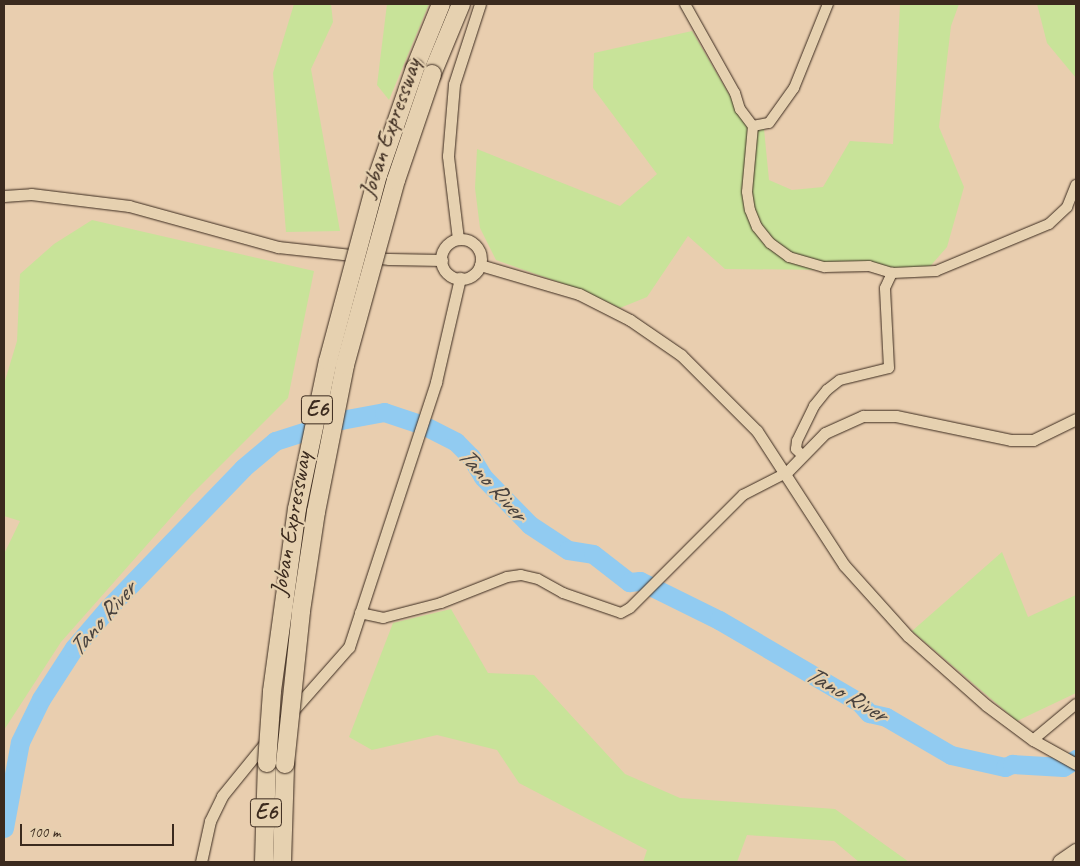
<!DOCTYPE html>
<html>
<head>
<meta charset="utf-8">
<style>
	body { margin:0 }
	#map { position:relative; width:1080px; height:866px; overflow:hidden; background:#e9ceaf; font-family:Caveat,sans-serif }
	div>[style] { position:absolute }
	[style*='--x'] { left:calc(var(--x)*1px); top:calc(var(--y)*1px); width:calc(var(--w)*1px); rotate:calc(var(--a)*1deg) }
	.green>* { inset:0; background:#c8e399 }
	.river>* { height:19px; margin:-9.5px; padding:0 9.5px; transform-origin:9.5px; border-radius:9.5px; background:#91cbf1 }
	.roads { filter:drop-shadow(0 0 1px #3b2a1e) drop-shadow(0 0 1px #3b2a1e) }
	.minor>* { height:10px; margin:-5px; padding:0 5px; transform-origin:5px; border-radius:5px; background:#e6d1b0 }
	.tertiary>* { height:11px; margin:-5.5px; padding:0 5.5px; transform-origin:5.5px; border-radius:5.5px; background:#e6d1b0 }
	.tertiary>.ring { margin:-5.5px; padding:0; box-sizing:content-box; background:none; border:11px solid #e6d1b0; border-radius:50% }
	.primary>* { height:15px; margin:-7.5px; padding:0 7.5px; transform-origin:7.5px; border-radius:7.5px; background:#e6d1b0 }
	.motorway>* { height:18px; margin:-9px; padding:0 9px; transform-origin:9px; border-radius:9px; background:#e6d1b0 }
	.bridges { filter:drop-shadow(0 0 1px #3b2a1e) drop-shadow(0 0 1px #3b2a1e) }
	.motorway-bridge>* { height:18px; margin:-9px; padding:0 9px; transform-origin:9px; border-radius:9px; background:#e6d1b0 }
	span { translate:-50% -50%; white-space:nowrap; text-align:center; line-height:1.15; -webkit-text-stroke:4.5px #e6d1b0; paint-order:stroke }
	.shield-label span { padding:1px 4px; background:#e6d1b0; border:1px solid; border-radius:4px; -webkit-text-stroke-width:0 }
	.shield-label { font-size:22px; color:#3b2a1e; font-weight:700 }
	.street-label { font-size:24px; color:#3b2a1e }
	.water-label { font-size:25px; color:#48423e; font-style:italic }
	.frame { position:absolute; inset:0; border:5px solid #3b2a1e; pointer-events:none }
	.scale { position:absolute; left:20px; top:824px; width:154px; height:22px; box-sizing:border-box; border:2px solid #3b2a1e; border-top:0; padding-left:6px; font-size:15px; line-height:18px; white-space:nowrap; color:#3b2a1e; -webkit-text-stroke:4px #e6d1b0; paint-order:stroke }
</style>
</head>
<body>
<div id="map">
	<div class="green">
		<i style="clip-path:polygon(294px 4px,331px 4px,333px 22px,311px 69px,340px 231px,286px 232px,273px 73px)"></i>
		<i style="clip-path:polygon(387px 4px,429px 4px,389px 100px,377px 85px)"></i>
		<i style="clip-path:polygon(900px 4px,959px 4px,951px 26px,939px 127px,964px 187px,947px 247px,926px 271px,725px 269px,688px 236px,647px 297px,620px 308px,581px 290px,496px 260px,480px 228px,475px 188px,477px 149px,620px 206px,657px 174px,593px 88px,594px 53px,692px 31px,747px 125px,764px 129px,769px 180px,792px 190px,823px 187px,850px 141px,893px 144px)"></i>
		<i style="clip-path:polygon(1037px 4px,1076px 4px,1076px 78px,1047px 43px)"></i>
		<i style="clip-path:polygon(92px 220px,314px 271px,288px 398px,191px 495px,61px 642px,4px 730px,4px 554px,20px 521px,4px 516px,4px 384px,17px 341px,20px 274px,54px 244px)"></i>
		<i style="clip-path:polygon(1002px 552px,1028px 617px,1076px 595px,1076px 693px,1017px 721px,912px 631px)"></i>
		<i style="clip-path:polygon(451px 609px,488px 673px,534px 675px,625px 774px,680px 798px,835px 809px,909px 862px,859px 862px,834px 841px,747px 835px,737px 862px,643px 862px,647px 850px,519px 783px,497px 750px,437px 735px,372px 750px,349px 737px,393px 623px)"></i>
	</div>
	<div class="river">
		<i style="--x:4;--y:828;--w:87;--a:-79.5"></i>
		<i style="--x:20;--y:742;--w:48;--a:-64"></i>
		<i style="--x:41;--y:699;--w:61;--a:-57.1"></i>
		<i style="--x:74;--y:648;--w:54;--a:-49.5"></i>
		<i style="--x:109;--y:607;--w:193;--a:-46"></i>
		<i style="--x:243;--y:468;--w:42;--a:-40.2"></i>
		<i style="--x:275;--y:441;--w:69;--a:-17.7"></i>
		<i style="--x:341;--y:420;--w:44;--a:-10.5"></i>
		<i style="--x:384;--y:412;--w:41;--a:18.4"></i>
		<i style="--x:423;--y:425;--w:37;--a:27"></i>
		<i style="--x:456;--y:442;--w:21;--a:45"></i>
		<i style="--x:471;--y:457;--w:23;--a:59"></i>
		<i style="--x:483;--y:477;--w:67;--a:45.6"></i>
		<i style="--x:530;--y:525;--w:45;--a:33.3"></i>
		<i style="--x:568;--y:550;--w:25;--a:9"></i>
		<i style="--x:593;--y:554;--w:46;--a:37.9"></i>
		<i style="--x:629;--y:582;--w:11;--a:-5"></i>
		<i style="--x:640;--y:581;--w:88;--a:26.3"></i>
		<i style="--x:719;--y:620;--w:162;--a:30.4"></i>
		<i style="--x:859;--y:702;--w:15;--a:48"></i>
		<i style="--x:869;--y:713;--w:17;--a:13"></i>
		<i style="--x:886;--y:717;--w:75;--a:30.3"></i>
		<i style="--x:951;--y:755;--w:55;--a:12.5"></i>
		<i style="--x:1005;--y:767;--w:8;--a:-23"></i>
		<i style="--x:1012;--y:764;--w:51;--a:3.4"></i>
		<i style="--x:1063;--y:767;--w:15;--a:-32"></i>
	</div>
	<div class="roads">
		<div class="minor">
			<i style="--x:685;--y:4;--w:102;--a:60.7"></i>
			<i style="--x:735;--y:93;--w:17;--a:73"></i>
			<i style="--x:740;--y:109;--w:21;--a:53"></i>
			<i style="--x:753;--y:126;--w:66;--a:95.2"></i>
			<i style="--x:747;--y:192;--w:18;--a:81"></i>
			<i style="--x:750;--y:210;--w:18;--a:68"></i>
			<i style="--x:757;--y:227;--w:21;--a:51"></i>
			<i style="--x:770;--y:243;--w:24;--a:36"></i>
			<i style="--x:789;--y:257;--w:37;--a:16"></i>
			<i style="--x:825;--y:267;--w:44;--a:-1.3"></i>
			<i style="--x:869;--y:266;--w:24;--a:17"></i>
			<i style="--x:892;--y:273;--w:44;--a:-2.6"></i>
			<i style="--x:936;--y:271;--w:122;--a:-22.6"></i>
			<i style="--x:1049;--y:224;--w:25;--a:-43"></i>
			<i style="--x:1067;--y:207;--w:24;--a:-68"></i>
			<i style="--x:753;--y:126;--w:16;--a:-11"></i>
			<i style="--x:769;--y:123;--w:43;--a:-54.5"></i>
			<i style="--x:794;--y:88;--w:91;--a:-68"></i>
			<i style="--x:803;--y:456;--w:10;--a:-135"></i>
			<i style="--x:796;--y:449;--w:8;--a:-83"></i>
			<i style="--x:797;--y:441;--w:39;--a:-64"></i>
			<i style="--x:814;--y:406;--w:21;--a:-51"></i>
			<i style="--x:827;--y:390;--w:16;--a:-38"></i>
			<i style="--x:840;--y:380;--w:50;--a:-13.8"></i>
			<i style="--x:889;--y:368;--w:80;--a:-92.9"></i>
			<i style="--x:885;--y:288;--w:17;--a:-65"></i>
			<i style="--x:360;--y:613;--w:24;--a:12"></i>
			<i style="--x:383;--y:618;--w:60;--a:-14.5"></i>
			<i style="--x:441;--y:603;--w:71;--a:-21.5"></i>
			<i style="--x:507;--y:577;--w:14;--a:-8"></i>
			<i style="--x:521;--y:575;--w:17;--a:13"></i>
			<i style="--x:538;--y:579;--w:29;--a:29"></i>
			<i style="--x:563;--y:593;--w:61;--a:19"></i>
			<i style="--x:621;--y:613;--w:10;--a:-29"></i>
			<i style="--x:630;--y:608;--w:160;--a:-45"></i>
			<i style="--x:743;--y:495;--w:48;--a:-27.1"></i>
			<i style="--x:1033;--y:740;--w:56;--a:-39.9"></i>
		</div>
		<div class="tertiary">
			<i style="--x:4;--y:196;--w:27;--a:-4"></i>
			<i style="--x:31;--y:194;--w:99;--a:7"></i>
			<i style="--x:129;--y:206;--w:155;--a:15.4"></i>
			<i style="--x:278;--y:247;--w:112;--a:6.2"></i>
			<i style="--x:389;--y:259;--w:53;--a:1.1"></i>
			<i style="--x:458;--y:239;--w:84;--a:-96.9"></i>
			<i style="--x:448;--y:156;--w:72;--a:-85.2"></i>
			<i style="--x:454;--y:84;--w:84;--a:-72"></i>
			<i class="ring" style="left:441px;top:239px;width:29px;height:29px"></i>
			<i style="--x:480;--y:265;--w:103;--a:16.3"></i>
			<i style="--x:579;--y:294;--w:57;--a:27"></i>
			<i style="--x:630;--y:320;--w:62;--a:34.5"></i>
			<i style="--x:681;--y:355;--w:107;--a:45"></i>
			<i style="--x:757;--y:431;--w:160;--a:57"></i>
			<i style="--x:844;--y:565;--w:96;--a:48"></i>
			<i style="--x:908;--y:636;--w:104;--a:41.5"></i>
			<i style="--x:986;--y:705;--w:59;--a:36.7"></i>
			<i style="--x:1033;--y:740;--w:49;--a:29.2"></i>
			<i style="--x:786;--y:473;--w:56;--a:-45.7"></i>
			<i style="--x:825;--y:433;--w:42;--a:-24.1"></i>
			<i style="--x:863;--y:416;--w:33;--a:0"></i>
			<i style="--x:896;--y:416;--w:117;--a:11.8"></i>
			<i style="--x:1011;--y:440;--w:22;--a:0"></i>
			<i style="--x:1033;--y:440;--w:48;--a:-26"></i>
			<i style="--x:201;--y:862;--w:42;--a:-77.6"></i>
			<i style="--x:210;--y:821;--w:28;--a:-64"></i>
			<i style="--x:222;--y:796;--w:82;--a:-50.9"></i>
			<i style="--x:274;--y:732;--w:113;--a:-48.6"></i>
			<i style="--x:349;--y:647;--w:279;--a:-71.8"></i>
			<i style="--x:436;--y:382;--w:107;--a:-77"></i>
		</div>
		<div class="primary">
			<i style="--x:1060;--y:862;--w:19;--a:-35"></i>
		</div>
		<div class="motorway">
			<i style="--x:415;--y:68;--w:69;--a:-67.9"></i>
			<i style="--x:432;--y:74;--w:76;--a:-67.5"></i>
			<i style="--x:264;--y:862;--w:99;--a:-88.3"></i>
			<i style="--x:282;--y:862;--w:98;--a:-88.2"></i>
		</div>
	</div>
	<div class="bridges">
		<div class="motorway-bridge">
			<i style="--x:267;--y:763;--w:72;--a:-86"></i>
			<i style="--x:272;--y:691;--w:184;--a:-82.2"></i>
			<i style="--x:297;--y:509;--w:151;--a:-78.2"></i>
			<i style="--x:328;--y:361;--w:193;--a:-75"></i>
			<i style="--x:378;--y:175;--w:113;--a:-70.9"></i>
			<i style="--x:285;--y:764;--w:154;--a:-84"></i>
			<i style="--x:301;--y:611;--w:100;--a:-81.4"></i>
			<i style="--x:316;--y:512;--w:150;--a:-78.8"></i>
			<i style="--x:345;--y:365;--w:192;--a:-74.6"></i>
			<i style="--x:396;--y:180;--w:112;--a:-71.2"></i>
		</div>
	</div>
	<div class="shield-label">
		<span style="left:317px;top:410px">E6</span>
		<span style="left:266px;top:813px">E6</span>
	</div>
	<div class="street-label">
		<span style="left:390px;top:128px;rotate:-71deg">Joban Expressway</span>
		<span style="left:291px;top:524px;rotate:-80deg">Joban Expressway</span>
	</div>
	<div class="water-label">
		<span style="left:492px;top:484px;rotate:48deg">Tano River</span>
		<span style="left:102px;top:619px;rotate:-49deg">Tano River</span>
		<span style="left:846px;top:694px;rotate:30deg">Tano River</span>
	</div>
	<div class="frame"></div>
	<div class="scale">100 m</div>
</div>
</body>
</html>
